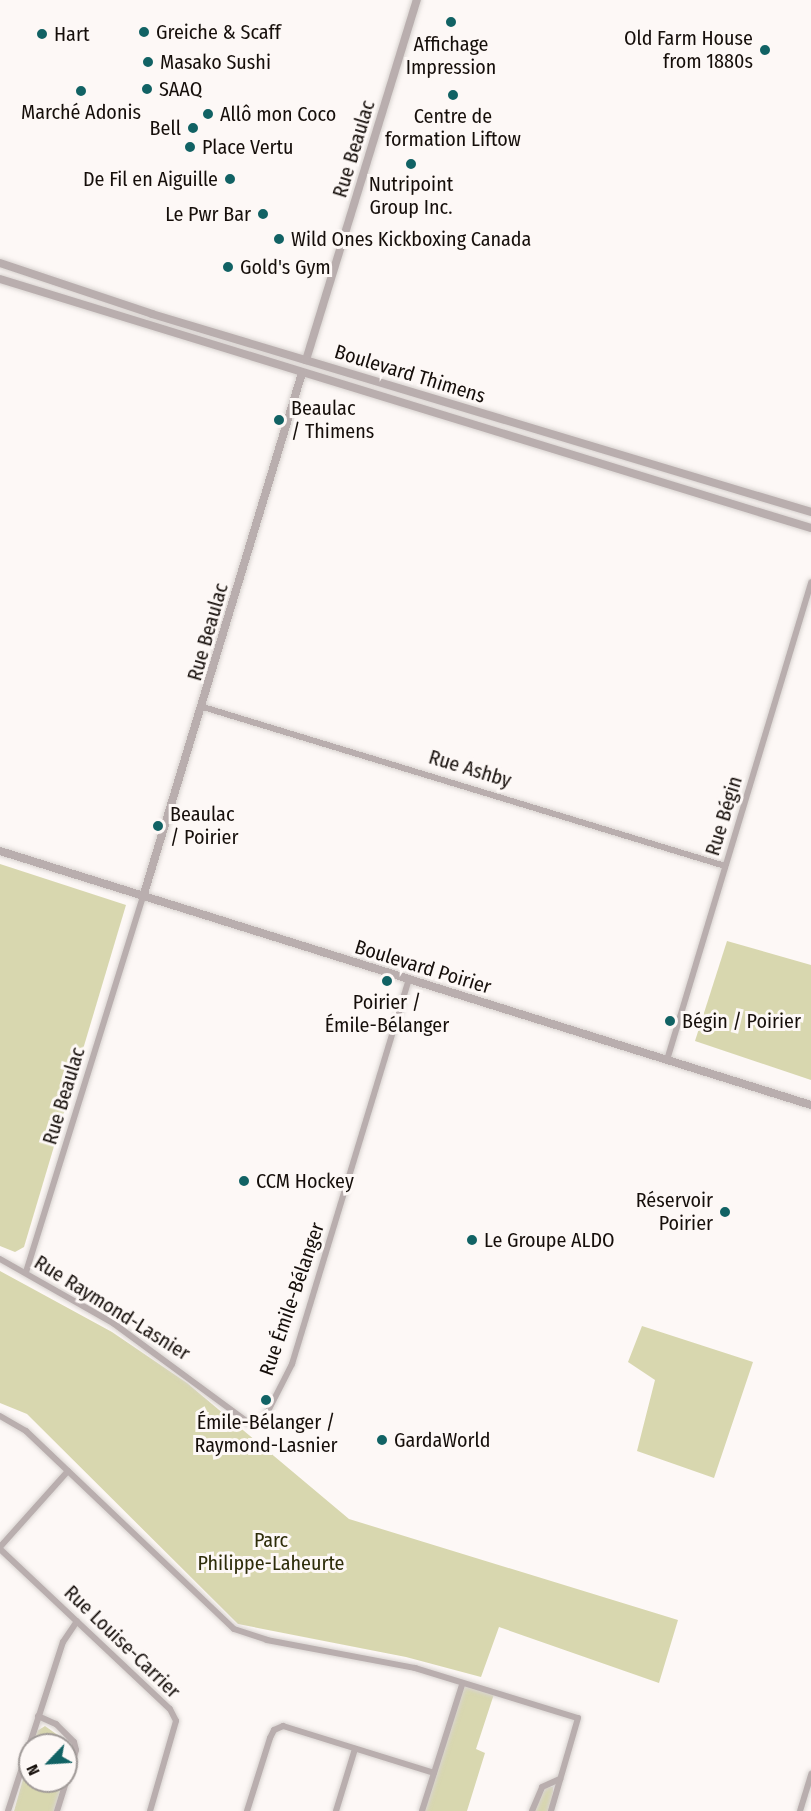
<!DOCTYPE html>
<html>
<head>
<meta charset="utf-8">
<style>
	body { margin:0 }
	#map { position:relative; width:811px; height:1811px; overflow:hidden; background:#fdf8f6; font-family:"Fira Sans Condensed",sans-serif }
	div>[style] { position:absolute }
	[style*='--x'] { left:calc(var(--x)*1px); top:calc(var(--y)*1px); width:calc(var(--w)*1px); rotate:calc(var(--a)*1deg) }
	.green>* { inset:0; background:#d8d7af }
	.roads { filter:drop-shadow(0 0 2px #d8d3d0) drop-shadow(0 0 2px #d8d3d0) }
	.minor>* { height:6px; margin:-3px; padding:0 3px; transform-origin:3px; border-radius:3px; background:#b9aeae }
	.tertiary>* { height:8px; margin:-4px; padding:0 4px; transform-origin:4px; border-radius:4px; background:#b9aeae }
	.dots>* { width:16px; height:16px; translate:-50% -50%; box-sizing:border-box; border:3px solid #fdf8f6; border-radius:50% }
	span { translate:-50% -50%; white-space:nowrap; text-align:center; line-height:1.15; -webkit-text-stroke:6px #fdf8f6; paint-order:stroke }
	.poi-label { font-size:20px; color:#150e0a }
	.left { translate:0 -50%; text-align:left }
	.right { translate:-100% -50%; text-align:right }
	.street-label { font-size:20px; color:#150e0a }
	.park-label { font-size:20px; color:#2d2c09 }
	.north { position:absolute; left:18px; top:1733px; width:60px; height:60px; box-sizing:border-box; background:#fdf8f6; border:2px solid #a09a98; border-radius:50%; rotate:245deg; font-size:16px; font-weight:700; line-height:24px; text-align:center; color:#150e0a }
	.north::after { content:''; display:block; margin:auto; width:21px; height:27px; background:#116264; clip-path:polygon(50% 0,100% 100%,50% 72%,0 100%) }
</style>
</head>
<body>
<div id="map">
	<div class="green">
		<i style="clip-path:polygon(0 864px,126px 905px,24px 1247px,15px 1252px,0 1246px)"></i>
		<i style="clip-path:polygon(727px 941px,811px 965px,811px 1080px,695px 1041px)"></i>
		<i style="clip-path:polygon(0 1271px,112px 1332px,187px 1383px,349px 1519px,678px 1620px,659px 1683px,499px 1627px,481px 1677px,406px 1657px,238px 1624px,27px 1414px,0 1403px)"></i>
		<i style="clip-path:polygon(642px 1326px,753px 1362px,714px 1478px,637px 1451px,655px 1380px,628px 1362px)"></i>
		<i style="clip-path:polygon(462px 1685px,494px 1694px,476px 1749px,485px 1753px,467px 1811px,423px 1811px)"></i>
		<i style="clip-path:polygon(45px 1726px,69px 1743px,72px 1751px,66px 1770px,66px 1745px,33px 1745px,37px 1731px)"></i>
		<i style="clip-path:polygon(30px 1754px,30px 1781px,63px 1781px,54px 1811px,14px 1811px)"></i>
		<i style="clip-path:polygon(546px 1787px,553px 1787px,553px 1792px,549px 1811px,534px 1811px)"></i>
	</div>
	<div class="roads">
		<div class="minor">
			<i style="--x:203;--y:707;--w:546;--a:16.94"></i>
			<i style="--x:667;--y:1060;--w:499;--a:-73.2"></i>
			<i style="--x:0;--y:1259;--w:130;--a:29.5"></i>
			<i style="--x:113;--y:1323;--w:169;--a:36.3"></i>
			<i style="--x:249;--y:1423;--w:16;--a:-15"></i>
			<i style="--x:264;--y:1419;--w:62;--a:-63"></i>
			<i style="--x:292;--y:1364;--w:401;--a:-73.1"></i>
			<i style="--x:26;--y:1272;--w:393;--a:-72.7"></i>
			<i style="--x:0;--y:1416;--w:30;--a:30"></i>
			<i style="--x:26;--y:1431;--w:287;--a:43.6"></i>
			<i style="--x:234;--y:1629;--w:35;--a:18"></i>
			<i style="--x:267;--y:1640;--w:151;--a:10.7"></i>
			<i style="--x:415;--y:1668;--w:170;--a:17.1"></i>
			<i style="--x:578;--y:1718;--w:97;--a:106.2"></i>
			<i style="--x:0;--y:1547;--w:102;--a:-48.2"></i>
			<i style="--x:0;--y:1549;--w:233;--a:43.3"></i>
			<i style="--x:170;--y:1709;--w:13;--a:63"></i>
			<i style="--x:176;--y:1721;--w:94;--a:106.1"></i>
			<i style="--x:38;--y:1716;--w:20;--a:24"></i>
			<i style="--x:56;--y:1724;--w:25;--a:45"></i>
			<i style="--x:74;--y:1742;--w:8;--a:76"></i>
			<i style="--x:76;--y:1750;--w:64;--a:107.3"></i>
			<i style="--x:8;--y:1811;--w:178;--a:-72"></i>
			<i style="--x:63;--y:1642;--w:25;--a:-56"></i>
			<i style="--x:247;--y:1811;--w:77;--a:-72.5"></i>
			<i style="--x:270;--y:1738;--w:9;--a:-63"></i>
			<i style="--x:274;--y:1730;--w:10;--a:-24"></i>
			<i style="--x:283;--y:1726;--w:158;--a:17.3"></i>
			<i style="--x:336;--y:1811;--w:65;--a:-73"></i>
			<i style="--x:422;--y:1811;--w:132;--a:-72.4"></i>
			<i style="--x:532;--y:1811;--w:26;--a:-67"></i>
			<i style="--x:542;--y:1787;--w:20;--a:-24"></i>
			<i style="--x:800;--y:1811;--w:39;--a:-73"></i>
		</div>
		<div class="tertiary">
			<i style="--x:0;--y:263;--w:160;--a:18.5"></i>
			<i style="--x:152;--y:314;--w:688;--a:16.72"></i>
			<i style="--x:0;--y:279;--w:848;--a:17.07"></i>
			<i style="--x:306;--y:360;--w:377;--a:-72.9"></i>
			<i style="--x:0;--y:851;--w:850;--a:17.39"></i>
			<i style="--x:143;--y:897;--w:548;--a:-73.12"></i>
		</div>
	</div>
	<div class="dots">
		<i style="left:451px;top:22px;background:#116264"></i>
		<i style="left:144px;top:32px;background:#116264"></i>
		<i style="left:42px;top:34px;background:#116264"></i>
		<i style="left:765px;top:50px;background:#116264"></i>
		<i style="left:148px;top:62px;background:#116264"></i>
		<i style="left:147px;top:89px;background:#116264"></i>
		<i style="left:81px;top:91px;background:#116264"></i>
		<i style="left:453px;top:95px;background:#116264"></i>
		<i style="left:208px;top:114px;background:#116264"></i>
		<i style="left:193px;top:128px;background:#116264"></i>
		<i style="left:190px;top:147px;background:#116264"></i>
		<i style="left:411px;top:164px;background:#116264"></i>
		<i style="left:230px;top:179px;background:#116264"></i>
		<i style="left:263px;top:214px;background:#116264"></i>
		<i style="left:279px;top:239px;background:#116264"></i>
		<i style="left:228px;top:267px;background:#116264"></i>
		<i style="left:279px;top:420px;background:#116264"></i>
		<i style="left:158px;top:826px;background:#116264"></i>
		<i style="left:387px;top:981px;background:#116264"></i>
		<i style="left:670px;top:1021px;background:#116264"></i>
		<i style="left:244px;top:1181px;background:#116264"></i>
		<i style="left:725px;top:1212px;background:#116264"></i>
		<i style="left:472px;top:1240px;background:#116264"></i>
		<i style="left:266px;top:1400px;background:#116264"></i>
		<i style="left:382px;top:1440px;background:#116264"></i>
	</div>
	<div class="poi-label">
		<span class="left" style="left:156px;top:32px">Greiche &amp; Scaff</span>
		<span class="left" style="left:54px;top:34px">Hart</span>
		<span class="right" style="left:753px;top:50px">Old Farm House<br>from 1880s</span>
		<span style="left:451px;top:56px">Affichage<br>Impression</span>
		<span class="left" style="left:160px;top:62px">Masako Sushi</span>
		<span class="left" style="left:159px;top:89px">SAAQ</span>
		<span style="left:81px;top:112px">Marché Adonis</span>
		<span class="left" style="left:220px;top:114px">Allô mon Coco</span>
		<span style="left:453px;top:128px">Centre de<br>formation Liftow</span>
		<span class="right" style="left:181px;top:128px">Bell</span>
		<span class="left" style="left:202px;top:147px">Place Vertu</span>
		<span class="right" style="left:218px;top:179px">De Fil en Aiguille</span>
		<span style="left:411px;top:196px">Nutripoint<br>Group Inc.</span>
		<span class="right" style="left:251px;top:214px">Le Pwr Bar</span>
		<span class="left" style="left:291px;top:239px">Wild Ones Kickboxing Canada</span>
		<span class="left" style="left:240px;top:267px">Gold's Gym</span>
		<span class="left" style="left:291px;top:420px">Beaulac<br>/ Thimens</span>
		<span class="left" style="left:170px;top:826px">Beaulac<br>/ Poirier</span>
		<span style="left:387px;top:1014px">Poirier /<br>Émile-Bélanger</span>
		<span class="left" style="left:682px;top:1021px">Bégin / Poirier</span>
		<span class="left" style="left:256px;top:1181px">CCM Hockey</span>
		<span class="right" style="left:713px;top:1212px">Réservoir<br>Poirier</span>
		<span class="left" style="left:484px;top:1240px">Le Groupe ALDO</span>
		<span style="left:266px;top:1434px">Émile-Bélanger /<br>Raymond-Lasnier</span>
		<span class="left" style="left:394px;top:1440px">GardaWorld</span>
	</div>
	<div class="street-label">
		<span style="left:354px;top:149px;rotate:-73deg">Rue Beaulac</span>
		<span style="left:410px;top:374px;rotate:17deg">Boulevard Thimens</span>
		<span style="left:208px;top:632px;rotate:-74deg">Rue Beaulac</span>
		<span style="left:470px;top:769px;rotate:17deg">Rue Ashby</span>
		<span style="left:724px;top:816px;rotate:-73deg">Rue Bégin</span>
		<span style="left:423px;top:967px;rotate:17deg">Boulevard Poirier</span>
		<span style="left:64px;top:1096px;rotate:-73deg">Rue Beaulac</span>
		<span style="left:292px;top:1299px;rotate:-71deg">Rue Émile-Bélanger</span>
		<span style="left:112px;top:1308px;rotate:32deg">Rue Raymond-Lasnier</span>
		<span style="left:122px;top:1642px;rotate:44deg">Rue Louise-Carrier</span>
	</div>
	<div class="park-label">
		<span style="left:271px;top:1552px">Parc<br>Philippe-Laheurte</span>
	</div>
	<div class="north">N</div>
</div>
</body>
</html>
